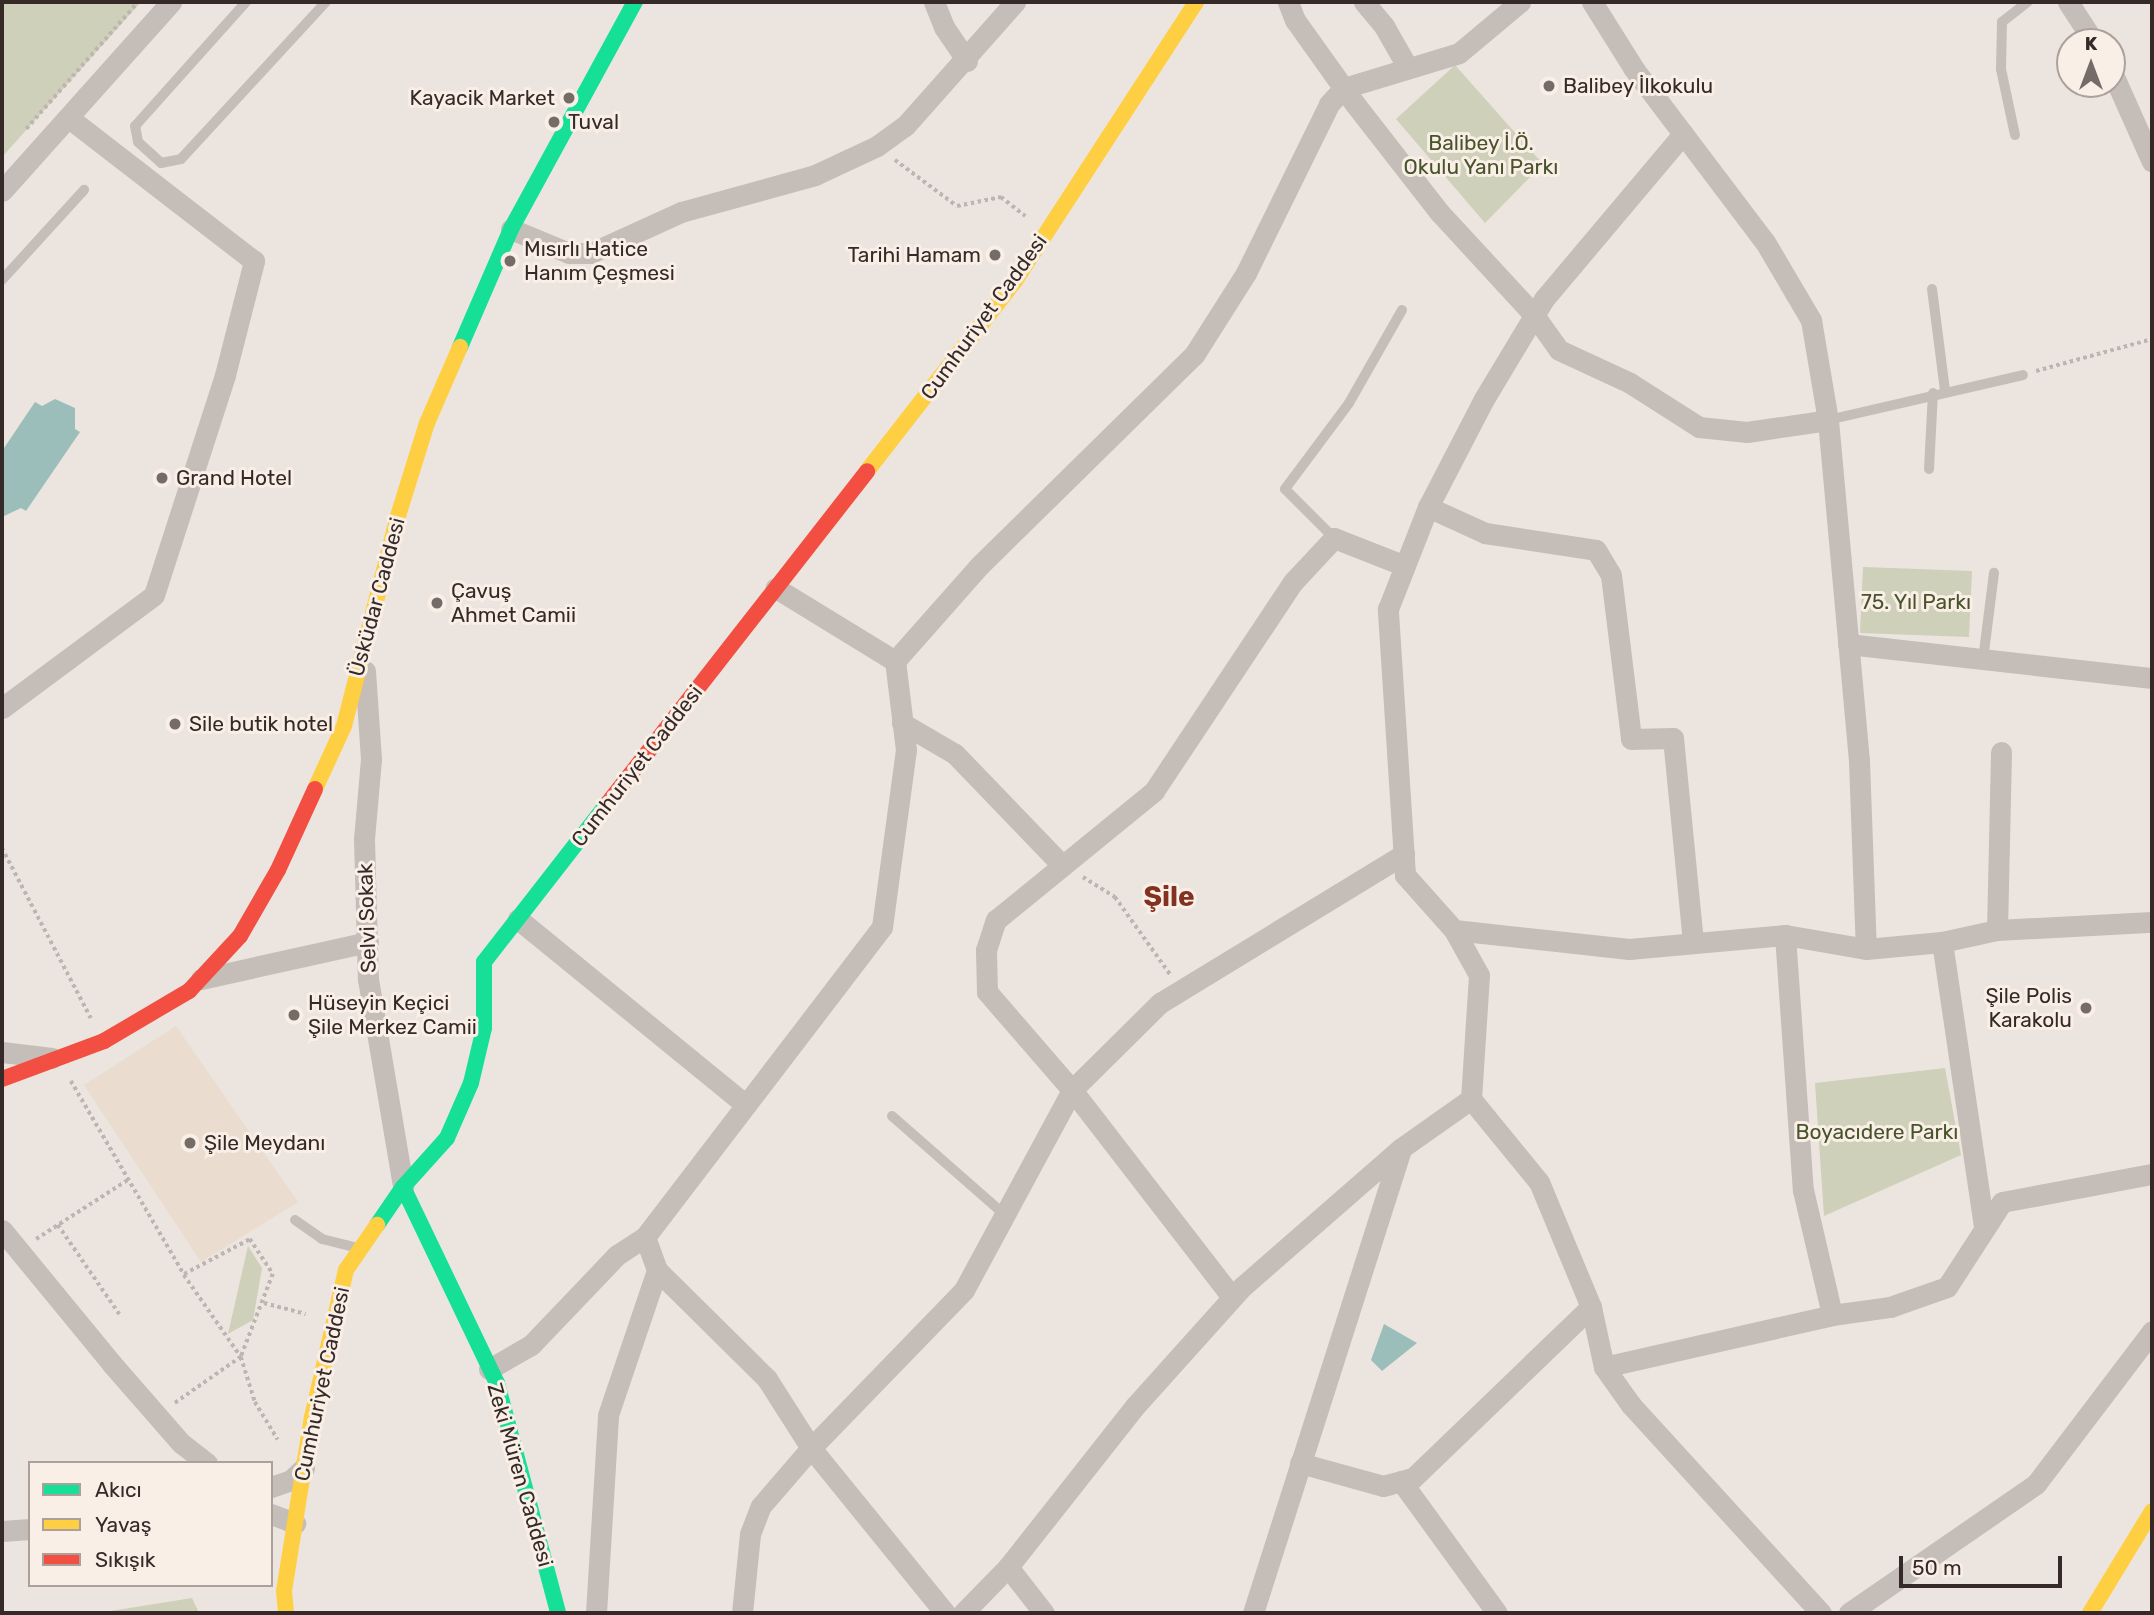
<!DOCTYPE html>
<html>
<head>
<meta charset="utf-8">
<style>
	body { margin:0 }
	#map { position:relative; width:2154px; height:1615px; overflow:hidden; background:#ece5df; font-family:Rubik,sans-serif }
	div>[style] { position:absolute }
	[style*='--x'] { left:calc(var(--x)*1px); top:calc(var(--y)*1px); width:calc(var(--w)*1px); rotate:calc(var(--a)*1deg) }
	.green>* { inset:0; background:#ced0b9 }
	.plaza>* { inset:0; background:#eadcce }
	.water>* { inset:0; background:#9cbebb }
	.path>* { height:3.5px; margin-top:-1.75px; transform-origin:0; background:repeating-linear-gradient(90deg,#bdb5b1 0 3.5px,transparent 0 7px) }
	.lane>* { height:10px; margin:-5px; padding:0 5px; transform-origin:5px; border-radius:5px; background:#c5bdb8 }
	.street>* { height:21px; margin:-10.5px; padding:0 10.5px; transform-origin:10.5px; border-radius:10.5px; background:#c5bdb8 }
	.fast>* { height:16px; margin:-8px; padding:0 8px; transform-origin:8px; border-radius:8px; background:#16e098 }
	.slow>* { height:16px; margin:-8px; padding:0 8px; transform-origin:8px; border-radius:8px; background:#ffcf43 }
	.jam>* { height:16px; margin:-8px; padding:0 8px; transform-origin:8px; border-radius:8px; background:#f24e42 }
	.dots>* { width:19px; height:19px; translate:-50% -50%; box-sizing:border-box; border:4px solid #f9efe6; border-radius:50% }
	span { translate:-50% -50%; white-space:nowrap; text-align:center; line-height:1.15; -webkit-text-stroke:6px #f9efe6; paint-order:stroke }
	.poi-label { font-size:21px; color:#352a27 }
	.left { translate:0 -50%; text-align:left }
	.right { translate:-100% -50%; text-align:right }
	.park-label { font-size:21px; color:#47532b }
	.street-label { font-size:21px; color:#352a27 }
	.district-label { font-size:28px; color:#823221; font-weight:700 }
	.frame { position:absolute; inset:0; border:4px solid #352a27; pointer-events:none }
	.legend { position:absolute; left:28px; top:1461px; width:245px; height:126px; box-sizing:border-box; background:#f9efe6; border:2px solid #aba09a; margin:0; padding:9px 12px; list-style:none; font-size:21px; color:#352a27 }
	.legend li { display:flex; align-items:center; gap:14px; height:35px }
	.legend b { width:35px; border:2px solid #aba09a }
	.north { position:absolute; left:2056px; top:28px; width:70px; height:70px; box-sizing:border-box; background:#f9efe6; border:2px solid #aba09a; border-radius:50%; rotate:0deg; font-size:19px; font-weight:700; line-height:28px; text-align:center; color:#352a27 }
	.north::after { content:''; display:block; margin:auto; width:24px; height:32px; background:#756b67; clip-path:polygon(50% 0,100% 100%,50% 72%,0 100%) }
	.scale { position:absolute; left:1899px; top:1556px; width:163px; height:32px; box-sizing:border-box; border:4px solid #352a27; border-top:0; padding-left:9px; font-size:21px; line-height:24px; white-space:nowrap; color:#352a27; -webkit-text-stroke:5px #f9efe6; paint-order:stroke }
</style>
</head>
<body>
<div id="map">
	<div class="green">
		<i style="clip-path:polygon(2px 2px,141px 2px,2px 157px)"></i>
		<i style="clip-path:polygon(1455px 65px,1543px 164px,1485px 223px,1396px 119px)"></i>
		<i style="clip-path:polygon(1863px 567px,1972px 571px,1969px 637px,1860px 633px)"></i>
		<i style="clip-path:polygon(1945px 1068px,1961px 1155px,1824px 1216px,1815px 1083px)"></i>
		<i style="clip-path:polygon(248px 1246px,262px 1268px,253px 1320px,228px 1334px)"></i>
		<i style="clip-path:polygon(192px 1598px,199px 1613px,98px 1613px)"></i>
	</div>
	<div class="plaza">
		<i style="clip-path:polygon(176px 1026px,298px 1202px,201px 1262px,84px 1085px)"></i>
	</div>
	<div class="water">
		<i style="clip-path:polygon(55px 399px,75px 408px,75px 429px,80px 432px,26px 511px,21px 508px,2px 517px,2px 451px,35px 402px,42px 406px)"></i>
		<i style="clip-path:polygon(1384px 1324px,1417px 1343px,1382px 1371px,1371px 1360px)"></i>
	</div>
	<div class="path">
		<i style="--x:26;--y:129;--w:169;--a:-48.6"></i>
		<i style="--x:895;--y:160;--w:77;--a:36.6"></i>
		<i style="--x:957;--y:206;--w:45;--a:-11.6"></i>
		<i style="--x:1001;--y:197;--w:31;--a:38"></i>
		<i style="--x:2036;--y:371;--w:120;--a:-15.4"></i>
		<i style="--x:2;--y:848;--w:192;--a:62.4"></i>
		<i style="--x:1083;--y:877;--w:38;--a:32"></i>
		<i style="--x:1115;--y:897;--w:95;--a:54.5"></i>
		<i style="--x:71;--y:1081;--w:224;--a:59.7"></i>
		<i style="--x:184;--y:1274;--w:75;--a:-27.9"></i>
		<i style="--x:250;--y:1239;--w:42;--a:56.7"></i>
		<i style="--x:273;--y:1274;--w:89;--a:111.1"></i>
		<i style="--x:241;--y:1357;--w:82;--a:145"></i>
		<i style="--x:58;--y:1225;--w:109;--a:55.4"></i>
		<i style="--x:36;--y:1239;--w:111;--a:-32.8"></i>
		<i style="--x:184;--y:1275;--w:100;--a:55.2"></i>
		<i style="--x:241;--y:1357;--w:47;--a:72.7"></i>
		<i style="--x:255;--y:1402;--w:44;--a:58.8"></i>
		<i style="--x:264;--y:1303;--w:43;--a:14.7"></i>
	</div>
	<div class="lane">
		<i style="--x:246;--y:2;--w:166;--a:131.8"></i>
		<i style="--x:135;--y:126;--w:16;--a:79"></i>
		<i style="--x:138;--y:142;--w:31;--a:42"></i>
		<i style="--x:161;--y:163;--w:20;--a:-11"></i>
		<i style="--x:181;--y:159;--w:214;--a:-47.3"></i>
		<i style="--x:2015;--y:135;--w:67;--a:-102"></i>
		<i style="--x:2001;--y:69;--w:47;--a:-88.8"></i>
		<i style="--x:2002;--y:22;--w:33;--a:-38"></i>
		<i style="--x:2;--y:280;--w:122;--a:-47.7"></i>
		<i style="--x:1932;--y:289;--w:103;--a:82.7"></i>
		<i style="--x:1828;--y:420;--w:200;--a:-13"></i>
		<i style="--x:1929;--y:469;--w:76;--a:-87"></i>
		<i style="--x:1334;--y:538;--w:69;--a:-135"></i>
		<i style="--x:1285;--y:489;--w:107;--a:-53.3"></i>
		<i style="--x:1349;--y:403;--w:107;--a:-60.3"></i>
		<i style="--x:1983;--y:660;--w:88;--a:-82.8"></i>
		<i style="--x:892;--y:1116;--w:149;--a:41.2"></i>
		<i style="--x:295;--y:1220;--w:33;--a:35"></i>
		<i style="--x:322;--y:1239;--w:33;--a:14"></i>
	</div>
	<div class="street">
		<i style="--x:934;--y:2;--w:27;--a:68"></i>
		<i style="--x:944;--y:27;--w:41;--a:55.9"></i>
		<i style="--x:1288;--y:2;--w:19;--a:69"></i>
		<i style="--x:1295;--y:20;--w:103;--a:54.5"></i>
		<i style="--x:1355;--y:104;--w:138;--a:52.1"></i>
		<i style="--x:1440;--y:213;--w:139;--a:47.3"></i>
		<i style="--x:1534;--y:315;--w:43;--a:54.5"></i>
		<i style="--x:1559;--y:350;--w:78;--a:24.9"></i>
		<i style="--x:1630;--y:383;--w:82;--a:32.5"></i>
		<i style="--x:1699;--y:427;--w:48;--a:5.9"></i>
		<i style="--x:1747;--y:432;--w:82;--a:-8.4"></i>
		<i style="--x:1364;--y:2;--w:31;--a:50"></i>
		<i style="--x:1384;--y:26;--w:48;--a:60.3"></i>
		<i style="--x:1592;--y:2;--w:79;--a:57.9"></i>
		<i style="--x:1634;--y:69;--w:217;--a:52.9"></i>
		<i style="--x:1765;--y:242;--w:91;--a:59.5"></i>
		<i style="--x:1811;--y:320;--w:101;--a:80.4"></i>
		<i style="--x:1828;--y:420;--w:342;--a:84.8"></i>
		<i style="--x:1859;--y:761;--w:188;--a:87.9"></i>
		<i style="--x:2068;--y:2;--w:48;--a:57"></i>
		<i style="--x:2112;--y:72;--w:98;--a:66"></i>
		<i style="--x:2;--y:191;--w:254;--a:-48.2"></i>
		<i style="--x:511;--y:229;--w:63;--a:22.5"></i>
		<i style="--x:569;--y:253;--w:22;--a:0"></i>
		<i style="--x:591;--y:253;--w:99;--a:-24.5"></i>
		<i style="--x:681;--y:212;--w:139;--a:-15.4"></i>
		<i style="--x:815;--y:175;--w:68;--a:-25.1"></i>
		<i style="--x:877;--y:146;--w:34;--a:-36"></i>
		<i style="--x:905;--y:126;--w:166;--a:-48.4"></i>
		<i style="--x:1428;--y:507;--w:63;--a:24.5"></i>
		<i style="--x:1485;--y:533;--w:112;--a:8.7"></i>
		<i style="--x:1596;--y:550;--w:29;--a:59"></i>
		<i style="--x:1611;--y:575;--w:165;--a:83"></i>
		<i style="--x:1631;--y:739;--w:42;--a:-1.4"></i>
		<i style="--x:1673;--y:738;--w:206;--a:84.4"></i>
		<i style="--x:1848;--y:644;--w:306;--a:6.4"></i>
		<i style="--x:895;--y:661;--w:128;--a:-48.5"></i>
		<i style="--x:980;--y:565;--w:300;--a:-44.5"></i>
		<i style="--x:1194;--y:355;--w:97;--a:-57.6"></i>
		<i style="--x:1246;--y:273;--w:188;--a:-63.8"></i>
		<i style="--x:1329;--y:104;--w:22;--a:-47"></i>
		<i style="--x:1344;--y:88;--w:120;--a:-16.9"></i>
		<i style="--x:1459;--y:53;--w:80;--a:-39.9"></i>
		<i style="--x:365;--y:671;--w:88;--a:86.1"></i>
		<i style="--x:371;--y:759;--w:80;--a:95"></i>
		<i style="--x:364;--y:839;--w:140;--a:88.4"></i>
		<i style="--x:368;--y:979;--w:211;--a:80.4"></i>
		<i style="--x:2;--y:708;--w:189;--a:-36.6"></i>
		<i style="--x:154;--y:595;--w:231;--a:-72.1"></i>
		<i style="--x:225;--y:375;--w:118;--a:-75.7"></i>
		<i style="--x:254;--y:261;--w:232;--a:-142.3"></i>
		<i style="--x:902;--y:723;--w:61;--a:30.3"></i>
		<i style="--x:955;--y:754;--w:151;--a:46.1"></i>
		<i style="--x:518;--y:919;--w:294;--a:39.2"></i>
		<i style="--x:1454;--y:930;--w:176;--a:6.2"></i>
		<i style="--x:1629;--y:949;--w:157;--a:-5.1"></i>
		<i style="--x:1785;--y:935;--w:82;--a:9.8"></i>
		<i style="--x:1866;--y:949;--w:76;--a:-5.3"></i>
		<i style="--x:1942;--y:942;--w:56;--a:-12.3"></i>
		<i style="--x:1997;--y:930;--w:155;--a:-3"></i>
		<i style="--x:1997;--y:930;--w:178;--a:-88.7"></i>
		<i style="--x:1785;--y:935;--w:256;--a:86"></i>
		<i style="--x:1803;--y:1190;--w:128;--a:76.9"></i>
		<i style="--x:1942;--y:942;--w:288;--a:81.6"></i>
		<i style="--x:201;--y:979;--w:171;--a:-12.5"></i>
		<i style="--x:2;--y:1052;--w:50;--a:6.8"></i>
		<i style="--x:1471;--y:1099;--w:107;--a:50.7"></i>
		<i style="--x:1539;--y:1182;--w:135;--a:67.4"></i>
		<i style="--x:1591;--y:1307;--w:61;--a:77.8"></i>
		<i style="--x:1604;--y:1367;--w:47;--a:54.6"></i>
		<i style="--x:1631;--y:1405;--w:282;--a:47.6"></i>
		<i style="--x:2;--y:1230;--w:173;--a:50.6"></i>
		<i style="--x:112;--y:1364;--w:105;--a:48.9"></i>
		<i style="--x:181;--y:1443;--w:33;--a:38"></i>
		<i style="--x:645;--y:1237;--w:390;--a:-52.6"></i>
		<i style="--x:882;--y:927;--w:179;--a:-82.3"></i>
		<i style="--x:906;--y:750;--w:90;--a:-97"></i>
		<i style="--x:895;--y:661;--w:140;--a:-148.5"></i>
		<i style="--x:1232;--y:1297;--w:262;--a:-127.7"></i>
		<i style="--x:1072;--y:1090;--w:130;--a:-130.9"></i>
		<i style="--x:987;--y:992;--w:42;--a:-91.4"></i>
		<i style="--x:986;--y:950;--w:32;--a:-72"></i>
		<i style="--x:996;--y:920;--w:204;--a:-39.2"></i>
		<i style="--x:1154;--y:791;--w:251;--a:-56.4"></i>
		<i style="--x:1293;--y:582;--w:60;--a:-47"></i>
		<i style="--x:1334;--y:538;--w:76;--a:21.5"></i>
		<i style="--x:1604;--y:1367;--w:234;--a:-12.8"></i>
		<i style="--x:1832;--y:1315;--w:59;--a:-7.9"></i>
		<i style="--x:1890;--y:1307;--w:60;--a:-19.3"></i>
		<i style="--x:1947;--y:1287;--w:101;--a:-57.1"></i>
		<i style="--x:2002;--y:1202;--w:153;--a:-10.6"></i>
		<i style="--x:489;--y:1369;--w:48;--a:-29.7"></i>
		<i style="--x:531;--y:1345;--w:124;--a:-46.3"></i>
		<i style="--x:617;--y:1255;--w:33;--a:-33"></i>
		<i style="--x:645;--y:1237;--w:35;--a:70"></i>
		<i style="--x:657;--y:1270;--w:155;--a:44.7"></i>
		<i style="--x:767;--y:1379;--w:82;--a:57.5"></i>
		<i style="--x:811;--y:1448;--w:213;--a:50.9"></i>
		<i style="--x:1300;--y:1463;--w:86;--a:15.5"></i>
		<i style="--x:1383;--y:1486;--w:31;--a:-15"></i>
		<i style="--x:1413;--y:1478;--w:247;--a:-43.9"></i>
		<i style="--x:1401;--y:1481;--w:163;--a:54"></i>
		<i style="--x:271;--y:1487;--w:21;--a:-19"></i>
		<i style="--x:291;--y:1480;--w:18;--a:-43"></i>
		<i style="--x:271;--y:1514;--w:26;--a:21"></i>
		<i style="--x:2;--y:1531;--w:28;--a:-4"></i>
		<i style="--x:1008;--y:1567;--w:58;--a:52"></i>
		<i style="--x:596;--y:1613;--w:198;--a:-86.5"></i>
		<i style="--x:608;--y:1415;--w:153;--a:-71.3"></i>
		<i style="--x:742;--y:1613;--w:79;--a:-84.2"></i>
		<i style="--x:750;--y:1534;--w:30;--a:-69"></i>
		<i style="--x:761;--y:1506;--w:77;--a:-49.2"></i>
		<i style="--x:811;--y:1448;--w:220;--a:-45.9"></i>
		<i style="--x:964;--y:1290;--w:227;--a:-61.6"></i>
		<i style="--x:1072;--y:1090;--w:124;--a:-44.7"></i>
		<i style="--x:1160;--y:1003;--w:286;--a:-31.4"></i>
		<i style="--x:963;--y:1613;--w:64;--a:-45.6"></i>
		<i style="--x:1008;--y:1567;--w:206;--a:-51.7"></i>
		<i style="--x:1136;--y:1405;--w:159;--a:-48.1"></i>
		<i style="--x:1242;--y:1287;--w:210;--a:-41.1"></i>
		<i style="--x:1400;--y:1149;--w:87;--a:-35.2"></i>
		<i style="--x:1471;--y:1099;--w:124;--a:-86.3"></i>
		<i style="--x:1479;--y:975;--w:51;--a:-119.1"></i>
		<i style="--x:1454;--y:930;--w:74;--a:-131.7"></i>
		<i style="--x:1405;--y:875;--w:267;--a:-93.7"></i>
		<i style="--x:1388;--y:609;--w:110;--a:-68.6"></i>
		<i style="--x:1428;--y:507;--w:122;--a:-62.6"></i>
		<i style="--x:1484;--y:399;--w:117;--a:-59"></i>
		<i style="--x:1544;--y:299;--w:216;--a:-49.9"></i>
		<i style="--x:1253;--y:1613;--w:485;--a:-72.3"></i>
		<i style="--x:1849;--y:1613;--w:227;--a:-34.6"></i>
		<i style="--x:2036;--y:1484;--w:192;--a:-52.8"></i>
	</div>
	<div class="fast">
		<i style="--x:460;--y:347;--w:129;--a:-66.6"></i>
		<i style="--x:511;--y:229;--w:259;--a:-61.4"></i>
		<i style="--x:403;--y:1187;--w:217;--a:64.4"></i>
		<i style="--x:497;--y:1383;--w:238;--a:75.1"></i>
		<i style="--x:377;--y:1225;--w:46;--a:-55.6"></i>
		<i style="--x:403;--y:1187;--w:66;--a:-48.1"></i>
		<i style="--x:447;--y:1138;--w:60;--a:-66.4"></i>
		<i style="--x:471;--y:1083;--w:57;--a:-76.7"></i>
		<i style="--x:484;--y:1028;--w:66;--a:-90"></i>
		<i style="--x:484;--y:962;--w:202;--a:-52.1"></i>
	</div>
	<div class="slow">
		<i style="--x:867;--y:471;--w:241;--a:-52.1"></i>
		<i style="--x:1015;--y:281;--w:333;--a:-57"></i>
		<i style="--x:315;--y:789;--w:69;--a:-65.3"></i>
		<i style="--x:344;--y:726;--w:217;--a:-75.6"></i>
		<i style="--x:398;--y:516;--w:97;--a:-72.7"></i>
		<i style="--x:427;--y:423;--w:83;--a:-66.5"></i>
		<i style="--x:286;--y:1613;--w:22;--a:-95"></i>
		<i style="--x:284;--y:1591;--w:176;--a:-80.9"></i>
		<i style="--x:312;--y:1417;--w:151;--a:-77"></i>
		<i style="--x:346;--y:1270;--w:55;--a:-55.4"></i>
		<i style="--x:2090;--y:1613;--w:119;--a:-58.7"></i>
	</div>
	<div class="jam">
		<i style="--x:608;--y:803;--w:421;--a:-52"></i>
		<i style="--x:2;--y:1079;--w:109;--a:-20.4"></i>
		<i style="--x:104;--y:1041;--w:99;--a:-30.5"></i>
		<i style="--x:189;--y:991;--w:75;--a:-47.2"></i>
		<i style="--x:240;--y:936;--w:76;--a:-60.1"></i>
		<i style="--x:278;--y:870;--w:89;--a:-65.4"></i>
	</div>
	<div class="dots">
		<i style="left:1549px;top:86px;background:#756b67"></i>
		<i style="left:569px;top:98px;background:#756b67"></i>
		<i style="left:554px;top:122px;background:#756b67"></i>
		<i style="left:995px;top:255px;background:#756b67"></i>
		<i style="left:510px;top:261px;background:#756b67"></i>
		<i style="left:162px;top:478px;background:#756b67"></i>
		<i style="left:437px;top:603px;background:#756b67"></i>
		<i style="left:175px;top:724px;background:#756b67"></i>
		<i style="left:2086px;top:1008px;background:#756b67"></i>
		<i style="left:294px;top:1015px;background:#756b67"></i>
		<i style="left:190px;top:1143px;background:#756b67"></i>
	</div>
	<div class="poi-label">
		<span class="left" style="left:1563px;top:86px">Balibey İlkokulu</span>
		<span class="right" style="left:555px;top:98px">Kayacik Market</span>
		<span class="left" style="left:568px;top:122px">Tuval</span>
		<span class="left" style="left:524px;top:261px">Mısırlı Hatice<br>Hanım Çeşmesi</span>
		<span class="right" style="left:981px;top:255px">Tarihi Hamam</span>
		<span class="left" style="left:176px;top:478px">Grand Hotel</span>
		<span class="left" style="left:451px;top:603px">Çavuş<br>Ahmet Camii</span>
		<span class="left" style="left:189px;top:724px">Sile butik hotel</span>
		<span class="right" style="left:2072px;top:1008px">Şile Polis<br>Karakolu</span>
		<span class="left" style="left:308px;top:1015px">Hüseyin Keçici<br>Şile Merkez Camii</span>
		<span class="left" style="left:204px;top:1143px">Şile Meydanı</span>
	</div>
	<div class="park-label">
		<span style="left:1481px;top:155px">Balibey İ.Ö.<br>Okulu Yanı Parkı</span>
		<span style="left:1916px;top:602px">75. Yıl Parkı</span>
		<span style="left:1877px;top:1132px">Boyacıdere Parkı</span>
	</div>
	<div class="street-label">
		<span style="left:984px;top:317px;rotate:-54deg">Cumhuriyet Caddesi</span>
		<span style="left:377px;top:597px;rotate:-75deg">Üsküdar Caddesi</span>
		<span style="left:637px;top:766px;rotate:-52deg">Cumhuriyet Caddesi</span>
		<span style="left:367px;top:918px;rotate:-92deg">Selvi Sokak</span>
		<span style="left:322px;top:1384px;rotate:-78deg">Cumhuriyet Caddesi</span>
		<span style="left:520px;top:1475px;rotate:74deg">Zeki Müren Caddesi</span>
	</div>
	<div class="district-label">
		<span style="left:1169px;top:897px">Şile</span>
	</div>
	<div class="frame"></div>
	<ul class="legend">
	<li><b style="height:9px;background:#16e098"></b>Akıcı</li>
	<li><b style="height:9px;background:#ffcf43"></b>Yavaş</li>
	<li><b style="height:9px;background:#f24e42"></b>Sıkışık</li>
	</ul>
	<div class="north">K</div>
	<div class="scale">50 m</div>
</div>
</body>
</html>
